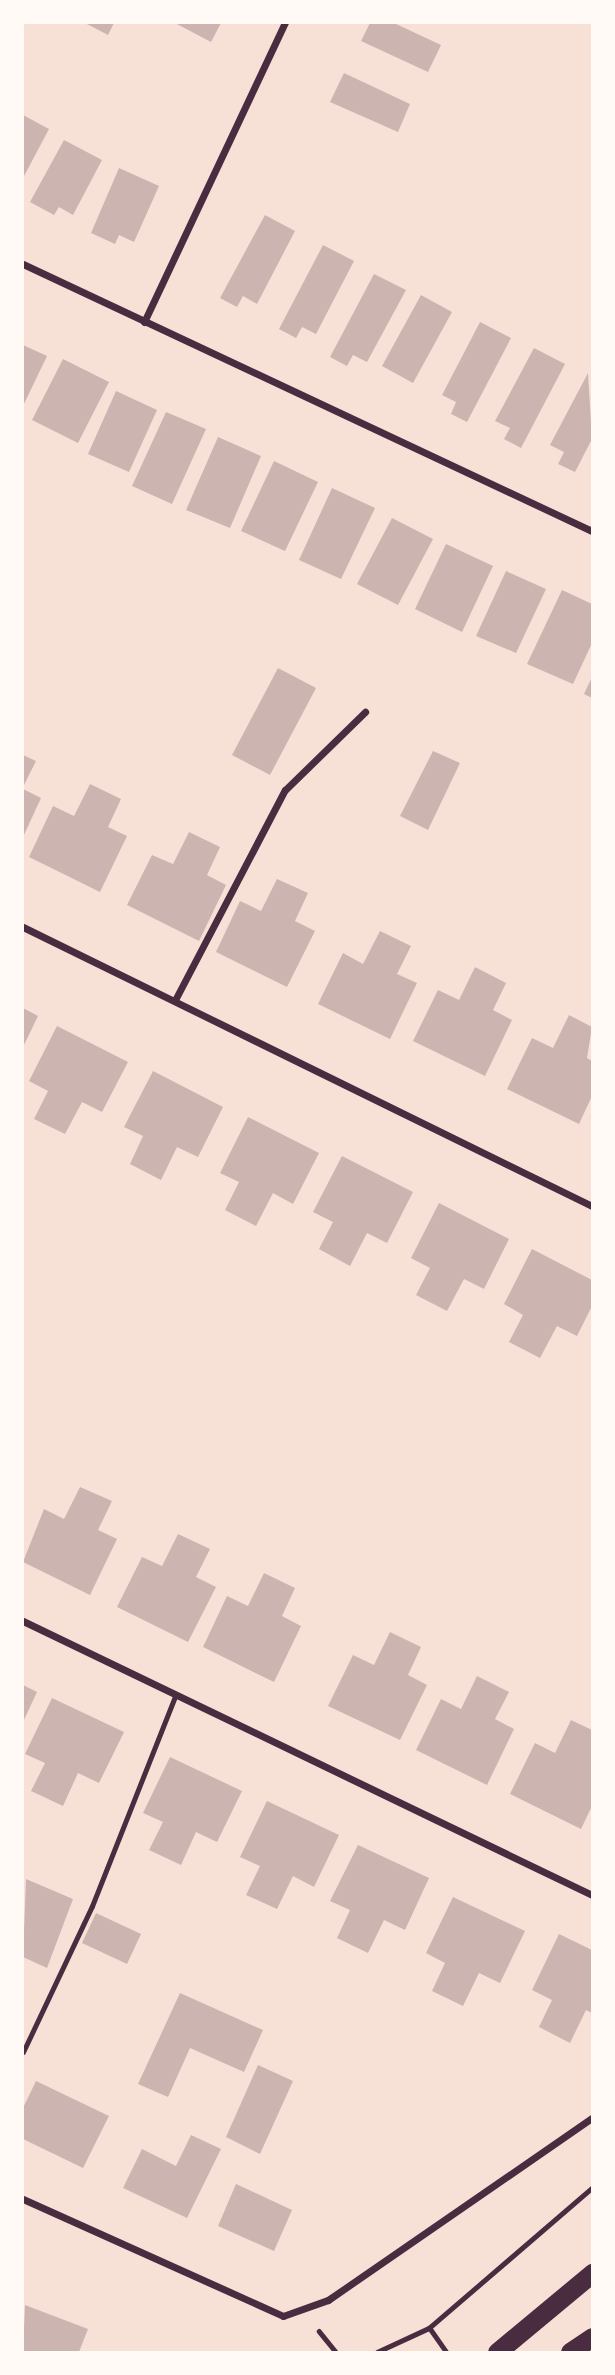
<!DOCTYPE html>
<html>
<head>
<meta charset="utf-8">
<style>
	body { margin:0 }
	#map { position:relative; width:615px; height:2375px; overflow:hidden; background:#f7e1d7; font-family:"PT Sans Narrow",sans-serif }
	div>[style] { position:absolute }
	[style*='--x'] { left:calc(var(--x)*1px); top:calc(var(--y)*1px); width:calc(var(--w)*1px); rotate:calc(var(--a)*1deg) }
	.building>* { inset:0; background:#ccb4b1 }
	.path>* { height:4.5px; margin:-2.25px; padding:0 2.25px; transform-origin:2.25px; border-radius:2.25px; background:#4a2c40 }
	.service>* { height:5px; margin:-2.5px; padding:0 2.5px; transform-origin:2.5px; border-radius:2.5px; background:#4a2c40 }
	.minor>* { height:7px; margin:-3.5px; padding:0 3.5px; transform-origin:3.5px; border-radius:3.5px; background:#4a2c40 }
	.trunk>* { height:19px; margin:-9.5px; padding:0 9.5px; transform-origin:9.5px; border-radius:9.5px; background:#4a2c40 }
	span { translate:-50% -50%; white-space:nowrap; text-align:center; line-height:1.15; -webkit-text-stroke:7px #fffaf5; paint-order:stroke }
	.frame { position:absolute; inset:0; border:24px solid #fffaf5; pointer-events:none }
</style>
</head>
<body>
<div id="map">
	<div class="building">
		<i style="clip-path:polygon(85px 23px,114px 23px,108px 35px)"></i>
		<i style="clip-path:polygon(175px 23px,221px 23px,211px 42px)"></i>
		<i style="clip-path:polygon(370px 23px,394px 23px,441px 45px,428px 72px,361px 41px)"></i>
		<i style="clip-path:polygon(344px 73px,410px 104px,398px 132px,330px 102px)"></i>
		<i style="clip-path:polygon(23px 115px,49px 129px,23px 178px)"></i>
		<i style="clip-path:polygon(64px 140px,102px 160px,73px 215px,59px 207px,54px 215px,30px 202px)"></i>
		<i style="clip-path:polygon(119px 168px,159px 186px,134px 242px,119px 235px,115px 244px,91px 233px)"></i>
		<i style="clip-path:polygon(265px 215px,295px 231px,257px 304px,243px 296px,237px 307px,220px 298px)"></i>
		<i style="clip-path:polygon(323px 245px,354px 261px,316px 334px,302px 327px,296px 338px,279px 329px)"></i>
		<i style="clip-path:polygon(374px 274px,406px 290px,367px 362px,353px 355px,347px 366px,330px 357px)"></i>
		<i style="clip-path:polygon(421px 295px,452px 312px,413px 383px,382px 366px)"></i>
		<i style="clip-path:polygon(480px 322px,511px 338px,467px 422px,451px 414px,456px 402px,442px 395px)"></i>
		<i style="clip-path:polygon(23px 345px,47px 356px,23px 406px)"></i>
		<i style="clip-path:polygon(534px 348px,565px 364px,521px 448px,504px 439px,510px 428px,495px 421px)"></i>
		<i style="clip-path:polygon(63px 359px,109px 382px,78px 443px,32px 420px)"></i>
		<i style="clip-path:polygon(588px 373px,592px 439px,575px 472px,558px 464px,564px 452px,550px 445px)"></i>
		<i style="clip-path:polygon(116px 391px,157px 410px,129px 472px,88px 454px)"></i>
		<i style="clip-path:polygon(166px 412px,206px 429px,172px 504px,132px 486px)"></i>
		<i style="clip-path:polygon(218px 437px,261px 456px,230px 528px,186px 510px)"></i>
		<i style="clip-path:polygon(274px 461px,318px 482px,285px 551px,241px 531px)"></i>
		<i style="clip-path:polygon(332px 488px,375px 508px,341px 579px,299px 560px)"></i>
		<i style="clip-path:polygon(392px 518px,433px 539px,398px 605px,357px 584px)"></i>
		<i style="clip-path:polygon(446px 544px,493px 566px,462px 632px,415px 609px)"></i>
		<i style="clip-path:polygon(506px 571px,546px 589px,516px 653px,476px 636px)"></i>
		<i style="clip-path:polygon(562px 590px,592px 604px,592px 643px,573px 684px,527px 664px)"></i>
		<i style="clip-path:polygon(278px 668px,316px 688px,270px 775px,232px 755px)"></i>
		<i style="clip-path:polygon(592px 677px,592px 698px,584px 694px)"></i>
		<i style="clip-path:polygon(433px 751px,460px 763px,428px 830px,400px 816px)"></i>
		<i style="clip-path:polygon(23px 755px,36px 761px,23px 787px)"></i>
		<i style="clip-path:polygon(90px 784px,121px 799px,108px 827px,127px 836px,100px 892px,29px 857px,53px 806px,74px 816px)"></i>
		<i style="clip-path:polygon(23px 789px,41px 798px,23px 837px)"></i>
		<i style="clip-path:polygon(189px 832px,220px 847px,207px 875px,226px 885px,199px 941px,127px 905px,152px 855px,173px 864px)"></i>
		<i style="clip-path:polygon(277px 879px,308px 893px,295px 921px,315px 931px,287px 987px,216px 952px,240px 901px,261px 911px)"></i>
		<i style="clip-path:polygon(380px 931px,411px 946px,397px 974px,417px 983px,390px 1039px,318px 1004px,343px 953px,363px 964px)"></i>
		<i style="clip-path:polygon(475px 967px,506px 983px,493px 1010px,512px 1020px,485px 1076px,413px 1041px,438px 990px,459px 1000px)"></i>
		<i style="clip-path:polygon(23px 1008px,38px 1016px,23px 1047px)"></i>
		<i style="clip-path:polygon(569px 1015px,592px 1027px,587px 1058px,592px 1061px,592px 1096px,579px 1124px,507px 1089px,532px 1038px,553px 1048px)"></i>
		<i style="clip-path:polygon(57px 1026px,128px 1062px,102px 1112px,82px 1102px,65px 1134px,34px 1119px,48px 1091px,29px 1081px)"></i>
		<i style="clip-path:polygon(153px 1071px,223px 1107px,198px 1157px,177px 1147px,161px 1180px,130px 1164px,143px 1136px,124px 1127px)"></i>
		<i style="clip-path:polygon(248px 1117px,319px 1153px,293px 1204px,273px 1193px,256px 1226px,225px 1210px,239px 1182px,220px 1173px)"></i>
		<i style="clip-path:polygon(342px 1156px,413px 1192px,387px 1243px,367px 1233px,350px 1266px,319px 1249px,333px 1222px,313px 1212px)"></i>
		<i style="clip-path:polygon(439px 1203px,509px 1239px,484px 1289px,464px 1279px,447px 1311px,416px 1295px,430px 1268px,411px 1258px)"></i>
		<i style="clip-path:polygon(532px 1249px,592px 1280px,592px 1306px,577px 1336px,557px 1326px,540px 1358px,509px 1342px,523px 1315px,504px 1304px)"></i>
		<i style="clip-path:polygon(80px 1487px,112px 1501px,98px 1530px,117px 1539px,90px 1595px,23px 1562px,44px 1509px,64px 1519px)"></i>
		<i style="clip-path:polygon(178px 1534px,210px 1549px,196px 1577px,216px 1587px,188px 1642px,117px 1607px,142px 1557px,162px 1566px)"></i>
		<i style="clip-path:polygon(264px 1573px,295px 1588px,282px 1616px,301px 1626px,274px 1682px,203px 1647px,227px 1596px,248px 1606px)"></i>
		<i style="clip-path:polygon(390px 1632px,421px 1647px,408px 1675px,427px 1685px,400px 1740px,328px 1706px,353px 1655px,374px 1665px)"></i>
		<i style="clip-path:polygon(477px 1676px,509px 1692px,495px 1719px,514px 1729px,487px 1785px,416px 1750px,441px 1699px,461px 1709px)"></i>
		<i style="clip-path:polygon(23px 1685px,37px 1692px,23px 1722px)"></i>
		<i style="clip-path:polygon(52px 1698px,124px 1732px,99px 1783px,78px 1773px,63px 1806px,31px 1791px,45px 1763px,25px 1754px)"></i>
		<i style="clip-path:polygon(571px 1720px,592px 1730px,592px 1806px,581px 1829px,510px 1794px,535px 1743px,555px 1753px)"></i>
		<i style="clip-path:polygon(170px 1757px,242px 1791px,217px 1842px,196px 1832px,181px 1865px,149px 1850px,163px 1822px,143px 1813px)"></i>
		<i style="clip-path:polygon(267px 1801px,339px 1835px,314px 1887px,293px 1876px,277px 1909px,246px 1895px,260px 1866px,240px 1857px)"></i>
		<i style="clip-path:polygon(358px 1845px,429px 1878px,405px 1930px,384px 1920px,368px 1953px,337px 1938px,350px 1910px,330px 1901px)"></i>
		<i style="clip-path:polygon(26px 1879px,73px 1899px,47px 1968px,23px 1957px)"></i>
		<i style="clip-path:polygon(453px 1897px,525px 1931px,500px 1983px,479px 1973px,463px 2006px,432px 1991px,445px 1963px,426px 1953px)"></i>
		<i style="clip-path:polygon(96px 1913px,141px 1934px,127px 1964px,82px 1943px)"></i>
		<i style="clip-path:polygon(559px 1934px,592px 1950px,592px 2013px,586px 2010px,570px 2043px,539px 2027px,552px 2000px,532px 1990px)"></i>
		<i style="clip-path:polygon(180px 1993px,263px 2030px,244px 2072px,190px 2048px,168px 2097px,138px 2084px)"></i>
		<i style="clip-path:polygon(258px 2065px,293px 2081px,260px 2154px,226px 2137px)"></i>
		<i style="clip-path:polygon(36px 2081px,109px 2116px,83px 2168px,23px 2139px,23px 2108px)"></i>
		<i style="clip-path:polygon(191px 2135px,221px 2149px,187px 2218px,123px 2188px,142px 2149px,176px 2166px)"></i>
		<i style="clip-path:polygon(236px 2184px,292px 2210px,274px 2251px,218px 2226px)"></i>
		<i style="clip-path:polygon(25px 2305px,88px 2329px,79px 2352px,23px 2352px)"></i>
	</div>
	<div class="path">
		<i style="--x:319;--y:2331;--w:27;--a:51"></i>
		<i style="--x:377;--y:2352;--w:57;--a:-24.8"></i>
		<i style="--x:446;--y:2352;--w:29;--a:-125"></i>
		<i style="--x:429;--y:2328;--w:215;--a:-40.7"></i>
	</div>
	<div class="service">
		<i style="--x:23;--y:2052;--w:161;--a:-64.7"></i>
		<i style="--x:92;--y:1906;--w:228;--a:-68.4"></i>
	</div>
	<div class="minor">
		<i style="--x:23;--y:264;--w:629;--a:25.14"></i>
		<i style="--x:144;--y:322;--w:331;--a:-64.8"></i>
		<i style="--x:23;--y:927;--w:634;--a:26.12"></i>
		<i style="--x:175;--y:1000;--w:237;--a:-62.4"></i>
		<i style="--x:285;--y:790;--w:112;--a:-44.3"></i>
		<i style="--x:23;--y:1621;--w:632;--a:25.71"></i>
		<i style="--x:23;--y:2199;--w:285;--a:24.2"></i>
		<i style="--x:283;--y:2316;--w:48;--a:-19.6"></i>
		<i style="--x:328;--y:2300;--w:321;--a:-34.6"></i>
	</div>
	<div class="trunk">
		<i style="--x:497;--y:2352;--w:124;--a:-39.7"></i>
		<i style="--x:570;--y:2352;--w:27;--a:-34"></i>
	</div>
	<div class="frame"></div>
</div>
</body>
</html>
